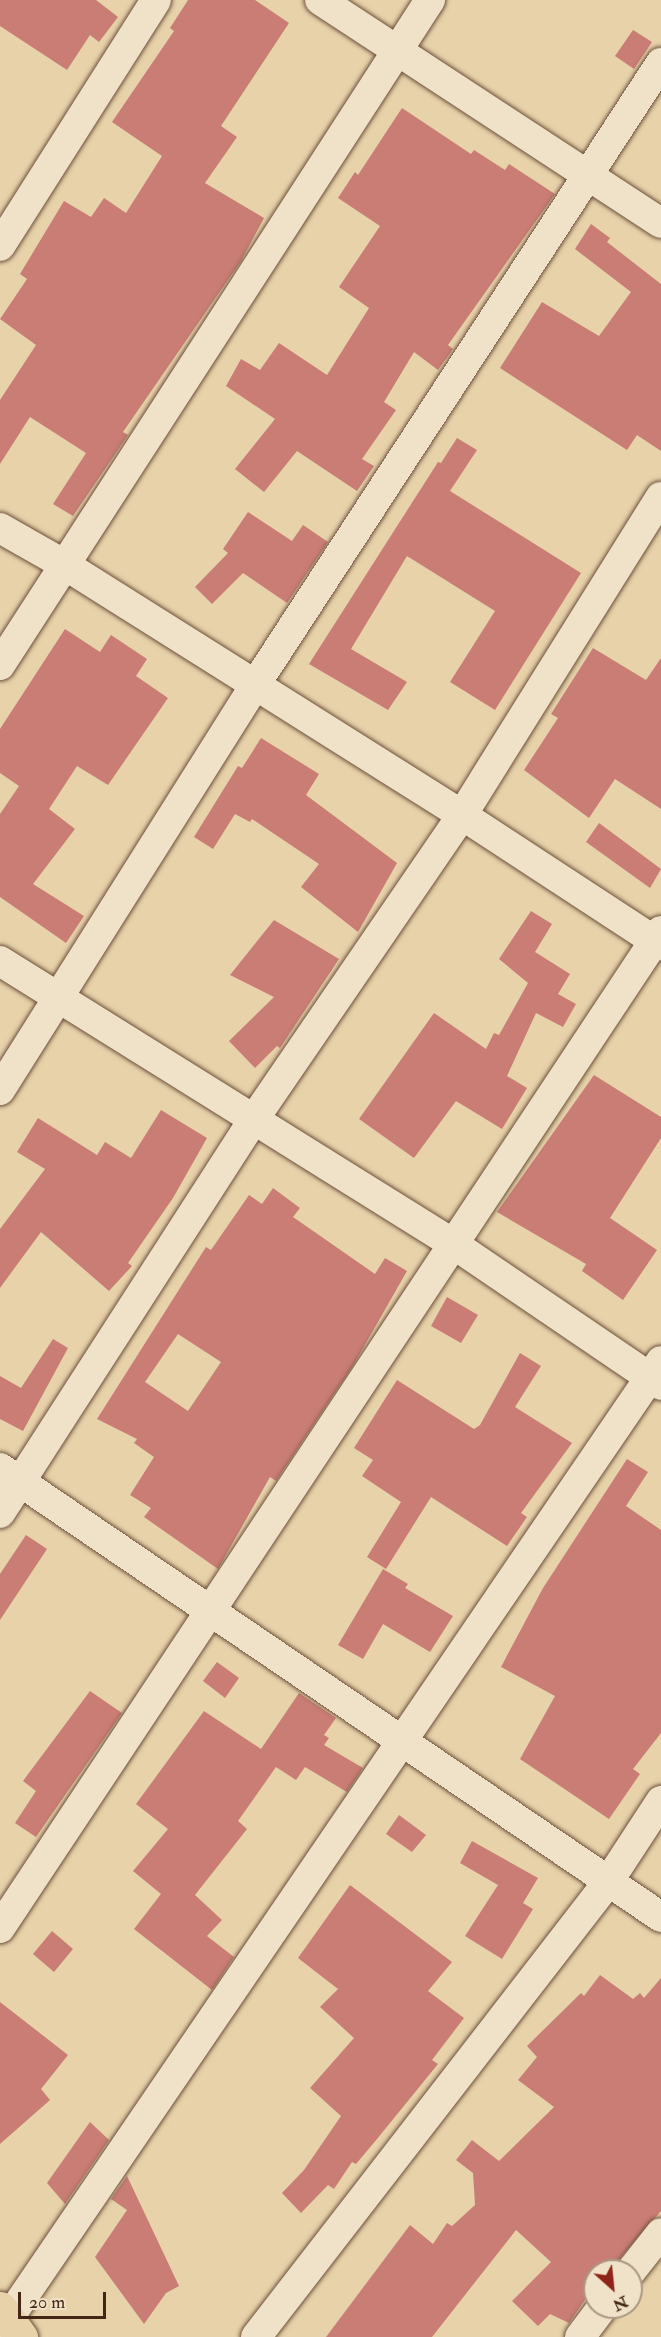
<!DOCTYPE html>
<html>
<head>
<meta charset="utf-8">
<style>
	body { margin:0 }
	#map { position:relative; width:661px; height:2337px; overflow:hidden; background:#e7d2aa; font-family:"IM FELL Double Pica",serif }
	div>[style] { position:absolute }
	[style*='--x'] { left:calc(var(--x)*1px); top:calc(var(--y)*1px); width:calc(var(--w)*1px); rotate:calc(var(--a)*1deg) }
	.building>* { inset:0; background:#c97d75 }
	.roads { filter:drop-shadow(0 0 2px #6d503b) drop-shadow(0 0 2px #6d503b) }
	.minor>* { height:30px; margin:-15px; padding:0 15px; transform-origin:15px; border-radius:15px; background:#efe2c8 }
	.highway>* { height:33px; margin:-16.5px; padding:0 16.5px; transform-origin:16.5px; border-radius:16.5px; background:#e7d2aa }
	span { translate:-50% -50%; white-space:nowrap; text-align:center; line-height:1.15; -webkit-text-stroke:6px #efe2c8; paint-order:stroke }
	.north { position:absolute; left:583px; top:2259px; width:60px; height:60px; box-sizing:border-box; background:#efe2c8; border:2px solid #ab9681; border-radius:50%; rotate:153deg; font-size:16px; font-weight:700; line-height:24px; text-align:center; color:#442516 }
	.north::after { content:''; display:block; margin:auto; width:21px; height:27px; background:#8f2418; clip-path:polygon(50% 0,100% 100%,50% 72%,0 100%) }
	.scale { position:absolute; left:18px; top:2292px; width:88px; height:27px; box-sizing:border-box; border:3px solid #442516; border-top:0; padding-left:8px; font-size:18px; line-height:21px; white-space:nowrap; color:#442516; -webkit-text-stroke:4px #efe2c8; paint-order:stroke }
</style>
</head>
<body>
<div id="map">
	<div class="building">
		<i style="clip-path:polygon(0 0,96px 0,118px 17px,99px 42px,90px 35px,67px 70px,0 26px)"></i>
		<i style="clip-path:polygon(188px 0,255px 0,289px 23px,221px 126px,237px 137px,205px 183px,264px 218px,241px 261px,123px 432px,128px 435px,73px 516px,53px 504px,86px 453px,30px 417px,0 464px,0 400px,36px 345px,0 319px,27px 279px,20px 274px,64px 201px,91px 217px,104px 198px,126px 213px,162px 156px,112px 122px,174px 31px,170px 28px)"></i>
		<i style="clip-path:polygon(633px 30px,652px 42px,634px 69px,615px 56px)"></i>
		<i style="clip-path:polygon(402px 108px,471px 154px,474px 150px,505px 170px,509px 164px,555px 194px,448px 345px,453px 349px,438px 370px,414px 352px,384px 402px,396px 410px,362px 459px,374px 466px,357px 491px,297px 451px,264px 492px,235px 469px,275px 419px,226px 386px,241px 359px,260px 370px,279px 343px,327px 375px,369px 308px,339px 287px,380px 226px,338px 198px,355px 172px,358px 175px)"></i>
		<i style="clip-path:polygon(591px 224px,610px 238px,607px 242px,661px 284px,661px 451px,637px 435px,627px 450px,500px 368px,542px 302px,599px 336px,631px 292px,575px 249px)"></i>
		<i style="clip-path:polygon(457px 438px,477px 450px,450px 491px,581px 573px,495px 710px,450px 682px,495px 611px,407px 556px,351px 649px,407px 682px,388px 710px,309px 664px,438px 462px,441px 463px)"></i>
		<i style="clip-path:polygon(248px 512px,292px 541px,303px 525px,328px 542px,287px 603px,243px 573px,212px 604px,195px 587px,228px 553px,223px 549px)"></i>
		<i style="clip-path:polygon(65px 629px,100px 652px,111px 635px,147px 659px,136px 676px,168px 698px,108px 785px,77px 766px,49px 809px,75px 829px,33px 884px,84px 916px,66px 943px,0 897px,0 814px,19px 786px,0 773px,0 729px)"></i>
		<i style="clip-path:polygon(593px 648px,646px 680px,661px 658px,661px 809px,615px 779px,589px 818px,524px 770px,558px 718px,551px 714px)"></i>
		<i style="clip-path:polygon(261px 738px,319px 774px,306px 795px,397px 863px,358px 932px,301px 887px,319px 864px,252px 819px,250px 822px,235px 814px,213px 849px,194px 837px,238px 766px,242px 768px)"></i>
		<i style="clip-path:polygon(599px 823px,661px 869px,650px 888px,586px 842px)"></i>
		<i style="clip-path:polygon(531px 911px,552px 924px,535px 952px,570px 974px,558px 994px,576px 1004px,563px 1027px,536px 1013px,507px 1076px,527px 1088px,502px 1129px,456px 1101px,414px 1158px,359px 1119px,434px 1013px,486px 1049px,494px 1033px,499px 1035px,528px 983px,499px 959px)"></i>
		<i style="clip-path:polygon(274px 920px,339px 959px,280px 1048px,277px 1046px,255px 1068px,229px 1041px,274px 997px,230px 975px)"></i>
		<i style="clip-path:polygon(594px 1075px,661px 1117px,661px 1138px,610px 1218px,657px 1250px,623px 1300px,582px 1271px,586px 1264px,497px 1212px)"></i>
		<i style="clip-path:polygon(161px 1110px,207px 1138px,173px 1198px,128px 1263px,132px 1266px,109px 1291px,41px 1232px,0 1288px,0 1229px,45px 1169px,17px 1152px,38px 1118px,97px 1155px,105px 1142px,131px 1158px)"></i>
		<i style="clip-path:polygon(evenodd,273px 1188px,300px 1208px,293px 1217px,375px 1274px,385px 1258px,407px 1271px,354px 1364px,276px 1481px,270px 1477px,218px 1569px,144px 1517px,151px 1508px,130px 1495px,154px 1457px,134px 1443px,137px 1439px,97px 1419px,206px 1247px,211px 1250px,249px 1195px,262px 1204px,273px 1188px,178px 1334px,221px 1362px,188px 1411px,145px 1382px,178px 1334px)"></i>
		<i style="clip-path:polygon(447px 1297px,478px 1315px,461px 1343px,431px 1326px)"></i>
		<i style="clip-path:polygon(53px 1339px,68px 1348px,23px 1431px,0 1419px,0 1376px,21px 1388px)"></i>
		<i style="clip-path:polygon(520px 1353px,541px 1366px,515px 1407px,572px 1443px,521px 1513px,527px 1517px,507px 1546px,431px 1497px,386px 1569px,367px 1557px,401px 1502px,362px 1476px,373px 1460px,354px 1448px,397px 1380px,474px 1429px,480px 1425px)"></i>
		<i style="clip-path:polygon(627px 1459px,648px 1472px,626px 1506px,661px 1530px,661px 1733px,633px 1769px,640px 1774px,609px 1819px,520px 1759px,555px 1696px,501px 1667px,543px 1588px)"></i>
		<i style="clip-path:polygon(26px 1535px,47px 1549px,0 1620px,0 1574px)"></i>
		<i style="clip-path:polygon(383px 1569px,408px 1584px,405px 1588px,453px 1616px,430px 1652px,383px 1624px,363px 1659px,338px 1645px)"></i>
		<i style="clip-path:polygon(217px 1662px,239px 1678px,225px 1698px,203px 1681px)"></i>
		<i style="clip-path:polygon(90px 1691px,122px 1713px,36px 1837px,15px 1823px,36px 1791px,23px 1781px)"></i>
		<i style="clip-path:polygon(299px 1693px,336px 1718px,324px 1735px,329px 1738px,324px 1745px,363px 1768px,347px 1792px,305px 1767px,296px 1780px,276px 1767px,238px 1821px,247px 1829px,195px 1895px,222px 1920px,207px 1936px,234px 1957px,212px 1990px,134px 1929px,161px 1894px,133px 1871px,168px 1829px,136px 1804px,204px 1711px,261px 1749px)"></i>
		<i style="clip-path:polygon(399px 1815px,426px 1835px,412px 1852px,386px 1834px)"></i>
		<i style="clip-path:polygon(472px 1841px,538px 1878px,523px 1903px,533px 1909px,502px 1959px,465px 1936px,498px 1885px,460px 1863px)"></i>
		<i style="clip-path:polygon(350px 1885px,452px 1962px,428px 1991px,464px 2018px,432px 2060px,438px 2064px,377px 2139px,356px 2164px,352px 2162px,334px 2189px,328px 2185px,301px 2213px,282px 2193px,304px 2170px,341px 2116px,310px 2088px,354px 2038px,320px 2007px,338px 1989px,298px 1958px)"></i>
		<i style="clip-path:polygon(52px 1931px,73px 1949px,54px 1972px,33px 1954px)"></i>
		<i style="clip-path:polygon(600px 1975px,633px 1999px,640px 1993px,644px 1998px,661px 1978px,661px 2211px,609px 2271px,595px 2271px,595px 2285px,569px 2323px,550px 2314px,538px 2326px,512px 2301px,551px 2262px,516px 2230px,432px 2337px,326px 2337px,410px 2225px,433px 2244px,447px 2223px,452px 2226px,475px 2205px,473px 2173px,456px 2160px,472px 2140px,499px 2161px,554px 2107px,518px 2080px,537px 2057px,527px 2046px,581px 1993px,584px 1996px)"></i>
		<i style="clip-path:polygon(0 2002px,68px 2055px,41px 2089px,50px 2100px,0 2144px)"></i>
		<i style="clip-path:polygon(90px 2122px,109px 2140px,65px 2204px,47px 2183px)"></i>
		<i style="clip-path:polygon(127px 2176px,179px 2286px,166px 2293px,144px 2324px,95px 2257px,127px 2210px,111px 2199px)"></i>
	</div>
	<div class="roads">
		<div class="minor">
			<i style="--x:320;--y:0;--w:407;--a:33.2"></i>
			<i style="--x:0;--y:246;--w:291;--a:-57.6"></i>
			<i style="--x:0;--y:528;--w:75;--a:29.6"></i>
			<i style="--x:65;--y:565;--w:469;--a:32.2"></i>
			<i style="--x:462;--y:815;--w:238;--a:33.2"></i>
			<i style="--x:0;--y:665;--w:792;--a:-57.11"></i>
			<i style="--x:0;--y:961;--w:536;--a:31.97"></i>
			<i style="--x:455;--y:1245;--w:249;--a:34.2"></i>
			<i style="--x:0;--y:1090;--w:479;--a:-57.8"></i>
			<i style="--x:255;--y:685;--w:743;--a:-56.87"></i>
			<i style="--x:0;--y:1468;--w:799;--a:34.19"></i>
			<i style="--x:0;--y:1513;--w:469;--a:-57.2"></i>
			<i style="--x:254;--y:1119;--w:368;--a:-55.6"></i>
			<i style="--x:462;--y:815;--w:375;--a:-58"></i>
			<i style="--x:0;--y:1928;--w:1196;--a:-56.46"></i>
			<i style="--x:631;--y:2271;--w:48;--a:-51.7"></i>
			<i style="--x:0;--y:2324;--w:9;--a:-32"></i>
			<i style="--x:8;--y:2319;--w:1159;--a:-55.72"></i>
			<i style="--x:256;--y:2337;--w:575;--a:-52.27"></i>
			<i style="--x:608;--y:1882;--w:97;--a:-56.8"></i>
			<i style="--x:580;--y:2337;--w:38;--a:-53"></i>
		</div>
		<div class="highway">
			<i style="--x:0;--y:2308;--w:36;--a:54"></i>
		</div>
	</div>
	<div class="north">N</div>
	<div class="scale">20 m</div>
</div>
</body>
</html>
